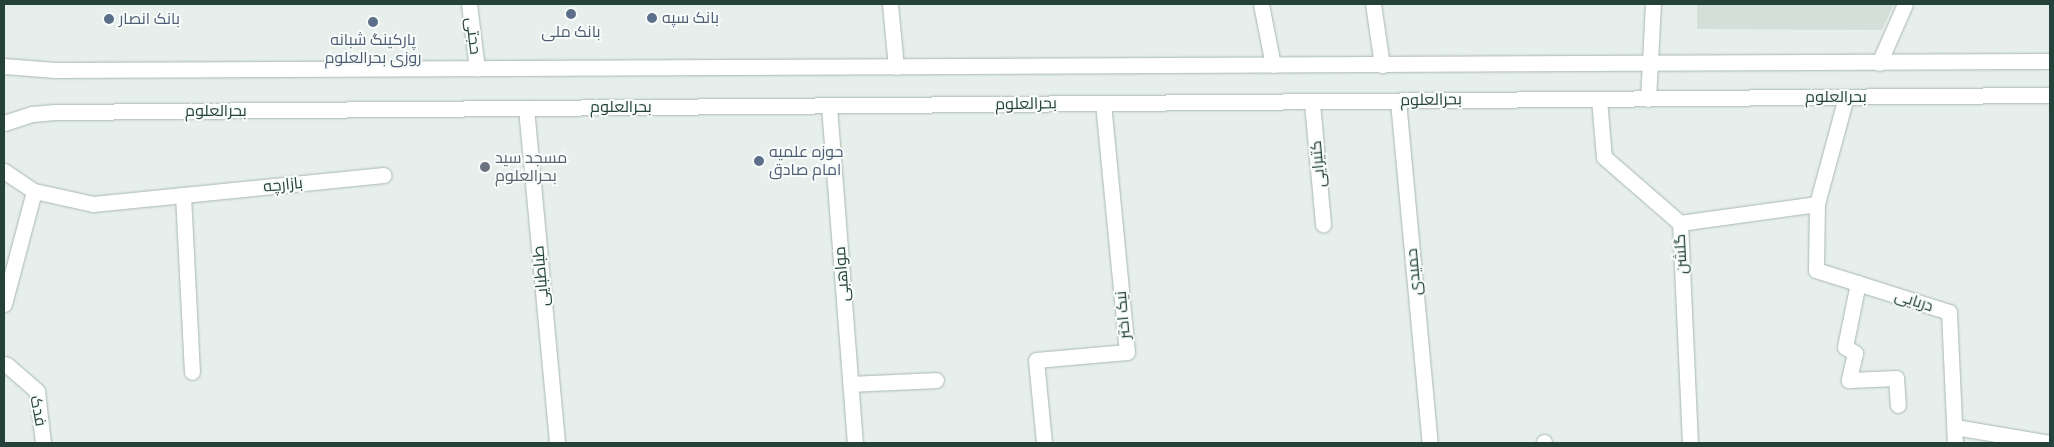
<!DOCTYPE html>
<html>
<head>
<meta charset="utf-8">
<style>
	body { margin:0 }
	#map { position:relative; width:2054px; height:447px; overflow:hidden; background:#e6efeb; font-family:Cabin,Cairo,sans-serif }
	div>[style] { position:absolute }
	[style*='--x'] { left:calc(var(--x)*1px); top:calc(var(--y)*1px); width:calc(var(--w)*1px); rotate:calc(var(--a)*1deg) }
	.built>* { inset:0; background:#d4dfda }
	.roads { filter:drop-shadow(0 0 1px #a8b8b2) drop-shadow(0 0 1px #a8b8b2) }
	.service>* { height:15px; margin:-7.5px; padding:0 7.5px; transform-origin:7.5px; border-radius:7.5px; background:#fff }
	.minor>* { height:15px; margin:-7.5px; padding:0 7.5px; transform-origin:7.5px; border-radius:7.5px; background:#fff }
	.secondary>* { height:15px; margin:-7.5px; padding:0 7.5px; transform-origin:7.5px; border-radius:7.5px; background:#fff }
	.dots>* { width:14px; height:14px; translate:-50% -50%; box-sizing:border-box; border:2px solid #f7fbf9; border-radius:50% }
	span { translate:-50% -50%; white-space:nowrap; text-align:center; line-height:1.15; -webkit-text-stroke:4px #f7fbf9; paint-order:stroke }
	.service-label { font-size:16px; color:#4e5e75 }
	.left { translate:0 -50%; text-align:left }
	.street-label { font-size:16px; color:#24423a }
	.worship-label { font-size:16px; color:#5b616d }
	.frame { position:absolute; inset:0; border:5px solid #24423a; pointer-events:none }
</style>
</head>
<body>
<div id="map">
	<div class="built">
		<i style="clip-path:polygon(1697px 4px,1894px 4px,1882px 30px,1697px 29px)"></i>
	</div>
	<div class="roads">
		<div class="service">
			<i style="--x:1879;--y:63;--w:64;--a:-66.2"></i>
			<i style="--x:4;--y:171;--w:36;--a:34"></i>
			<i style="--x:34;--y:191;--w:60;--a:12.4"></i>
			<i style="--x:93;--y:204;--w:292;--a:-5.7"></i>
			<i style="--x:183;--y:195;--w:177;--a:87.1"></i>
			<i style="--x:1858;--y:283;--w:65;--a:101.5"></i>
			<i style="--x:1845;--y:347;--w:12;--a:31"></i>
			<i style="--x:1855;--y:353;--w:28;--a:103"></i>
			<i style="--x:1849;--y:380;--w:47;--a:-2.4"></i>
			<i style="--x:1896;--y:378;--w:27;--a:86"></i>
			<i style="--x:4;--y:304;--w:117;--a:-75.1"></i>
			<i style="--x:851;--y:384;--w:85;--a:-2.7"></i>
			<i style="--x:1544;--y:442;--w:1;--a:90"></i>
		</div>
		<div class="minor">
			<i style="--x:469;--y:4;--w:65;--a:83"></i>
			<i style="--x:890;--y:4;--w:63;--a:84.6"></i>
			<i style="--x:1261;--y:4;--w:62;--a:78.9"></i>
			<i style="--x:1373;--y:4;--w:62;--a:81.6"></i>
			<i style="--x:1846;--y:97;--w:111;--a:105.2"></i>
			<i style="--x:1817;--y:204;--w:66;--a:90.9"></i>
			<i style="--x:1816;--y:270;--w:139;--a:17.5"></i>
			<i style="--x:1949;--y:312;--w:131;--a:87.4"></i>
			<i style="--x:1599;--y:99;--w:58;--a:85.1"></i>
			<i style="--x:1604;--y:157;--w:101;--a:41"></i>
			<i style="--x:1680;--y:223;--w:220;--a:87.4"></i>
			<i style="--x:1398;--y:101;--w:343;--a:84.7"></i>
			<i style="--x:1312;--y:103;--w:122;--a:84.8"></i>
			<i style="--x:829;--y:106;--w:338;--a:85.6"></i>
			<i style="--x:526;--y:108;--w:336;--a:84.7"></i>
			<i style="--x:1680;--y:223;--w:138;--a:-7.9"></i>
			<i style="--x:4;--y:364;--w:3;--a:18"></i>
			<i style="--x:7;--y:365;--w:40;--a:41"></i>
			<i style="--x:37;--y:391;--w:52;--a:83.4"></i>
			<i style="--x:1955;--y:427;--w:96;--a:9.6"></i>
			<i style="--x:1044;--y:443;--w:83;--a:-95.5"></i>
			<i style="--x:1036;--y:360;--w:91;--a:-5"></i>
			<i style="--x:1127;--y:352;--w:250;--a:-95.5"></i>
		</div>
		<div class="secondary">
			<i style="--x:4;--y:66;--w:51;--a:4.5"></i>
			<i style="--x:55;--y:70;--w:1995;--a:-0.26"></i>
			<i style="--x:1648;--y:99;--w:95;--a:-87"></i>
			<i style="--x:4;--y:123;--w:29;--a:-18"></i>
			<i style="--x:32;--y:114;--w:23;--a:-5"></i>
			<i style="--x:55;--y:112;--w:1995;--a:-0.49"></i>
		</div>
	</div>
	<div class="dots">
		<i style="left:571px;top:14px;background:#5c6f8a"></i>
		<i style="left:652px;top:18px;background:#5c6f8a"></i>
		<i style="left:109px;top:19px;background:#5c6f8a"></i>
		<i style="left:373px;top:22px;background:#5c6f8a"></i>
		<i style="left:759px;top:161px;background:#5c6f8a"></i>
		<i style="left:485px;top:167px;background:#6b7280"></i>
	</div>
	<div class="service-label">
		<span class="left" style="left:662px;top:18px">بانک سپه</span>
		<span class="left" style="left:119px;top:19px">بانک انصار</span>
		<span style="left:571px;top:32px">بانک ملی</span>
		<span style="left:373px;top:49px">پارکینگ شبانه<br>روزی بحرالعلوم</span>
		<span class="left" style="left:769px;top:161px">حوزه علمیه<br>امام صادق</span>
	</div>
	<div class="street-label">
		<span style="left:473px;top:36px;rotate:83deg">حجتی</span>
		<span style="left:1836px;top:97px">بحرالعلوم</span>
		<span style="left:1431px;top:100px;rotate:-1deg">بحرالعلوم</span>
		<span style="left:1026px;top:104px;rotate:-1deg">بحرالعلوم</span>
		<span style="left:621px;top:107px">بحرالعلوم</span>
		<span style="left:216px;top:111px">بحرالعلوم</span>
		<span style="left:1318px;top:164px;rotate:-95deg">کتیرایی</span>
		<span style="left:283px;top:185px;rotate:-6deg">بازارچه</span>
		<span style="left:1681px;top:254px;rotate:-93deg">گلشن</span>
		<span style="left:1414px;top:272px;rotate:-95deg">حمیدی</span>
		<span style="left:842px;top:274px;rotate:-94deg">مواهبی</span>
		<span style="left:541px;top:276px;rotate:-95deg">طباطبایی</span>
		<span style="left:1914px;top:301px;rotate:18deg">دریایی</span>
		<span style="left:1123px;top:315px;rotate:-95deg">نیک اختر</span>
		<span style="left:38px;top:411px;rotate:79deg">فدک</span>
	</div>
	<div class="worship-label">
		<span class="left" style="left:495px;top:167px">مسجد سید<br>بحرالعلوم</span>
	</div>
	<div class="frame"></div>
</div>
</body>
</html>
